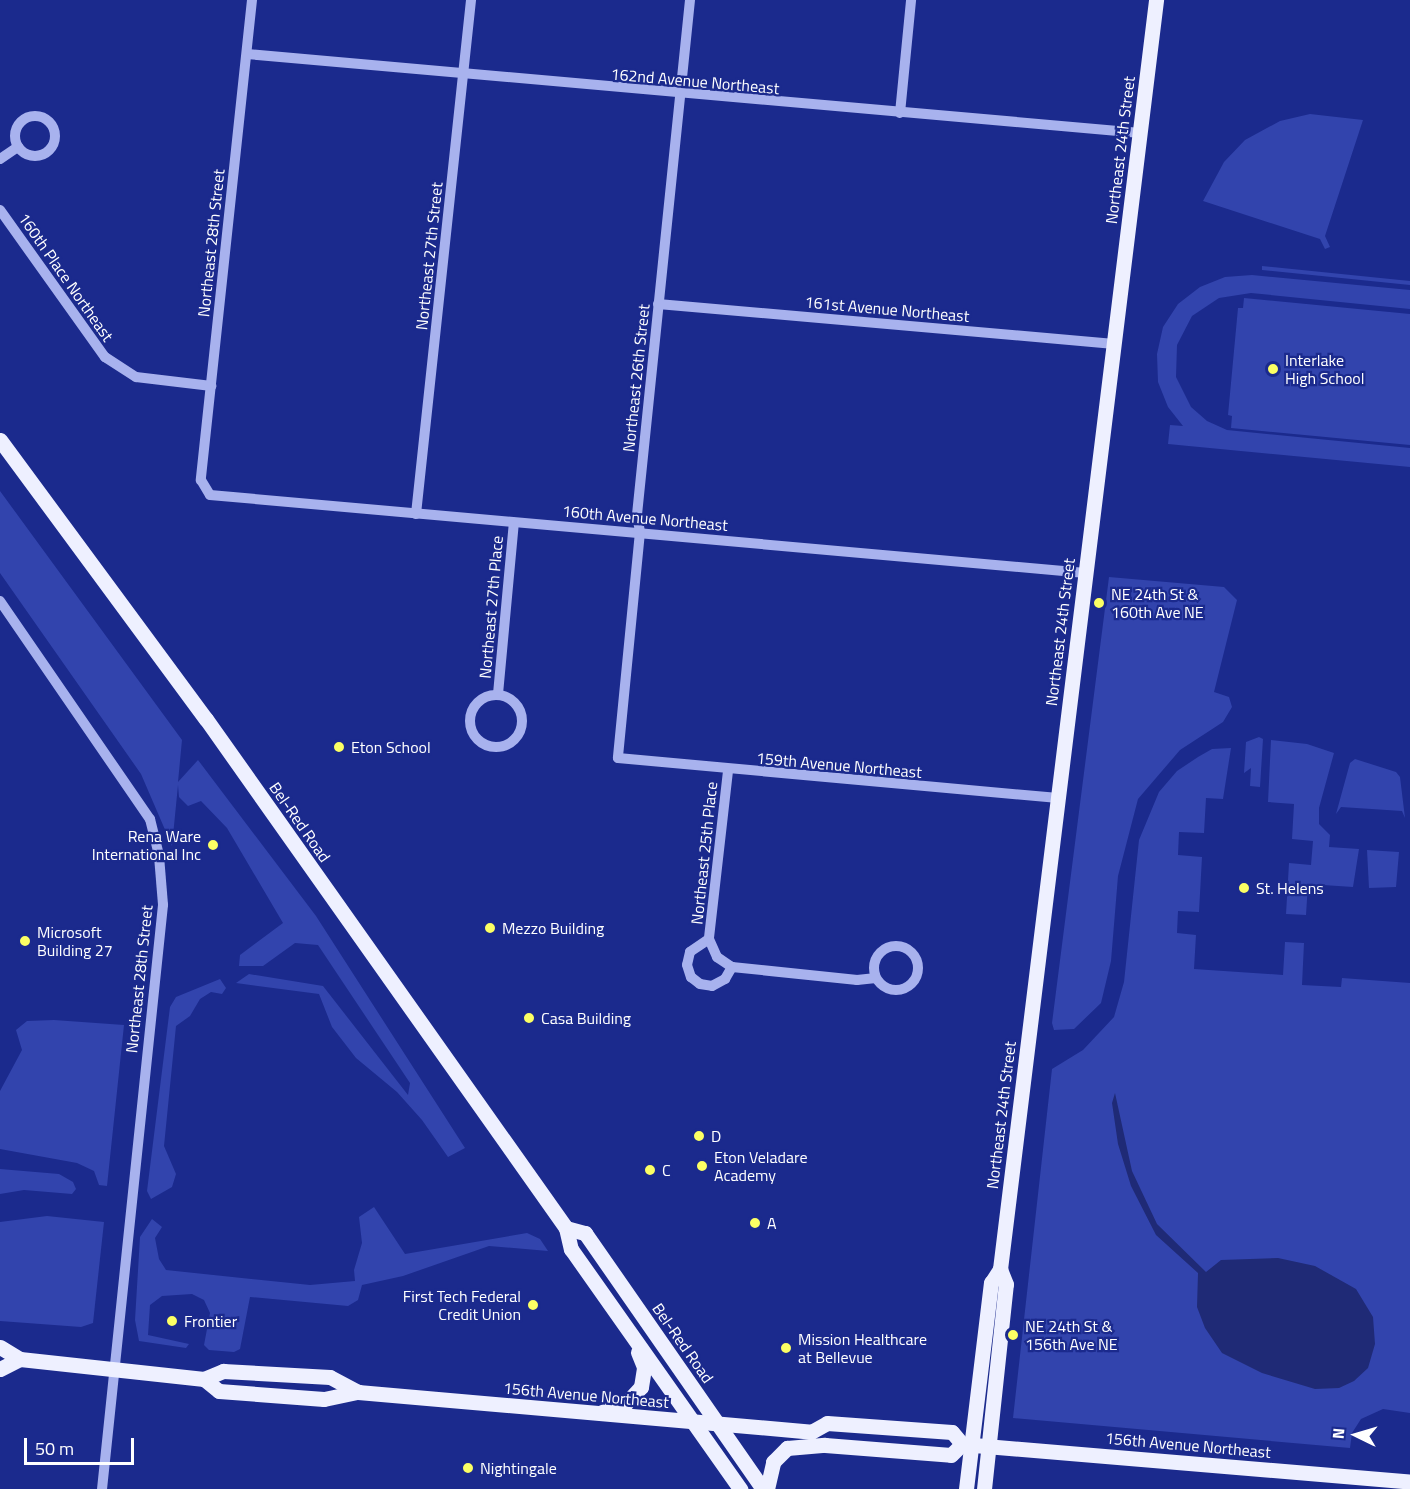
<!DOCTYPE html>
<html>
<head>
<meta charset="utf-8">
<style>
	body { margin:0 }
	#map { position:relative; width:1410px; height:1489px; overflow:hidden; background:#1b2a8d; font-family:"Titillium Web",sans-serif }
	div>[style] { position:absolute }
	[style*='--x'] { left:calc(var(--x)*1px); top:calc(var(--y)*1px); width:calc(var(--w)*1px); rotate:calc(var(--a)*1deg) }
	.green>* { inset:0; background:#3244ad }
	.water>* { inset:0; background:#1f2a76 }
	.minor>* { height:10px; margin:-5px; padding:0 5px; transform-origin:5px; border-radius:5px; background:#a8b2ee }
	.minor>.ring { margin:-5px; padding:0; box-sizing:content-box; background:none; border:10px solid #a8b2ee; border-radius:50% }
	.major>* { height:15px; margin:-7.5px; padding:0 7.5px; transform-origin:7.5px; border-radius:7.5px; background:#eef0ff }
	.dots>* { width:16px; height:16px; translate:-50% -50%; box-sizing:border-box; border:3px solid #1b2a8d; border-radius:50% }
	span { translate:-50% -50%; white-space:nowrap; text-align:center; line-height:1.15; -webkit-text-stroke:4.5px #1b2a8d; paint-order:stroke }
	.street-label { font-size:16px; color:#fff }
	.poi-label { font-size:16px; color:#fff }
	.left { translate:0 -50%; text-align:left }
	.right { translate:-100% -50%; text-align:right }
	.north { position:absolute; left:1326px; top:1405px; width:60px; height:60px; -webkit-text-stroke:4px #1b2a8d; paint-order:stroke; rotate:275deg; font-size:16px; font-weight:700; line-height:24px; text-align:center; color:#fff }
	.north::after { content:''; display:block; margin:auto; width:21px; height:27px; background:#fff; clip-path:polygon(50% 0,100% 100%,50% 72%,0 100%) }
	.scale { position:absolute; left:24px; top:1438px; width:110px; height:27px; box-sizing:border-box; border:3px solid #fff; border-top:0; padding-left:8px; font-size:18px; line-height:21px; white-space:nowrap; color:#fff; -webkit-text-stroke:4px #1b2a8d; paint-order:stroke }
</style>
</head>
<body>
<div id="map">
	<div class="green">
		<i style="clip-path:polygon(1310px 114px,1363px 120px,1325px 236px,1330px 247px,1325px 249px,1320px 239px,1203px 201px,1224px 162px,1245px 140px,1280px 121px)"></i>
		<i style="clip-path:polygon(1262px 266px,1410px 281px,1410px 285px,1262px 270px)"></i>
		<i style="clip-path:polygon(1252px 275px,1410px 290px,1410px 309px,1251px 293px,1219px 298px,1192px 316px,1177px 345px,1176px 377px,1191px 407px,1207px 421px,1227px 430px,1410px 448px,1410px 467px,1168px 444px,1170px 425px,1183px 426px,1168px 407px,1158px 382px,1157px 354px,1163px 327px,1178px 304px,1200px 287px,1225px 277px)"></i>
		<i style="clip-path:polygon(1244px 298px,1410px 314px,1410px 445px,1231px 428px,1232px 416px,1228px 415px,1238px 308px,1243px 308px)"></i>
		<i style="clip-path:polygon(0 491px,182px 740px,178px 782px,198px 760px,316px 916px,465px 1148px,448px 1157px,422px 1120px,397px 1092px,356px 1058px,332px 1027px,319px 994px,236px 983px,249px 974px,323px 986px,408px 1095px,410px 1083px,318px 945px,295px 943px,263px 966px,239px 966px,240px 955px,283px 923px,227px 828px,201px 801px,188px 806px,179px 797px,178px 785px,172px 846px,141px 774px,0 573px)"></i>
		<i style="clip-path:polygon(1109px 577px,1224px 587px,1237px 600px,1214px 692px,1229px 697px,1232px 707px,1223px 722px,1180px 750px,1138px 799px,1118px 876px,1111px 961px,1101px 1003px,1074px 1029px,1054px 1030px,1052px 1023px)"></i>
		<i style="clip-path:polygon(1259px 737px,1263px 739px,1260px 787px,1250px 786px,1251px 768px,1244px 773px,1246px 742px)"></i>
		<i style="clip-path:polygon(1271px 740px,1307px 744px,1334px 753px,1319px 808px,1319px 824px,1330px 835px,1329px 847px,1359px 849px,1353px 887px,1308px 884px,1306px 915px,1286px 914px,1289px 863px,1311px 865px,1313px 841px,1292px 839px,1294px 804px,1268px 802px)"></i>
		<i style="clip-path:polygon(1231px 748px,1223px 799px,1206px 798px,1204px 833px,1179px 832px,1178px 855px,1202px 857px,1199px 912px,1178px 911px,1177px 933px,1196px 935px,1194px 969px,1283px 975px,1285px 942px,1304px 943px,1302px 985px,1341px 987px,1342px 978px,1410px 983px,1410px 1413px,1383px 1409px,1361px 1419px,1352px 1433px,1350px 1448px,1013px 1418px,1052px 1069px,1083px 1050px,1114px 1017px,1124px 982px,1139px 840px,1159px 792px,1177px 771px,1198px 757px,1212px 749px)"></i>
		<i style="clip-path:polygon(1355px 759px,1396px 772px,1400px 777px,1405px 818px,1402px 811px,1341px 807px,1336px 814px,1350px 763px)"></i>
		<i style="clip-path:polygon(1367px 850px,1399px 852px,1396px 887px,1369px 888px)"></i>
		<i style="clip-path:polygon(220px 979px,226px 988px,222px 994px,211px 992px,200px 999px,190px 1016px,176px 1026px,164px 1146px,176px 1174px,172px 1187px,151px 1199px,147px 1191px,170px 1007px,176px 997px)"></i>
		<i style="clip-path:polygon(54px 1020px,124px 1025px,107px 1186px,99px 1185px,94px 1171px,77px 1163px,0 1149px,0 1091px,22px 1050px,16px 1030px,27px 1021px)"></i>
		<i style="clip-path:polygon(0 1169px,59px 1174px,73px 1182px,76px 1189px,72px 1194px,24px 1190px,0 1194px)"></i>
		<i style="clip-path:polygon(374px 1207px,405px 1254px,527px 1233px,540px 1239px,548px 1251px,489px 1246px,403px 1276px,362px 1285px,358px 1300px,348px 1306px,250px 1297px,240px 1349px,234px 1352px,209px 1350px,204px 1345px,210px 1313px,204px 1300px,192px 1294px,162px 1296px,150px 1305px,148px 1335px,189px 1344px,186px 1348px,139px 1341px,135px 1320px,140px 1237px,152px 1219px,162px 1227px,155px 1238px,159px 1259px,166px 1270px,310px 1285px,355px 1281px,354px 1270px,362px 1243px,359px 1217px)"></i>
		<i style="clip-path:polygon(47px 1216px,104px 1222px,93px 1323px,81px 1327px,0 1321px,0 1222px)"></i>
	</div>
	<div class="water">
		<i style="clip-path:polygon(1115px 1093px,1132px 1171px,1157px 1224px,1206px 1272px,1221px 1260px,1278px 1258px,1315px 1266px,1356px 1289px,1373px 1317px,1375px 1344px,1368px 1368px,1354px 1381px,1339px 1388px,1315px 1389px,1262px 1373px,1222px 1353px,1205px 1328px,1197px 1307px,1198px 1273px,1156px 1235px,1131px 1186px,1118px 1144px,1112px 1103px)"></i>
	</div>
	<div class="minor">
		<i style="--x:252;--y:0;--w:483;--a:96.1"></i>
		<i style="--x:201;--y:480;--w:17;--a:59"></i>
		<i style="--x:210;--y:495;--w:879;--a:5.09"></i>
		<i style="--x:690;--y:0;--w:518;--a:95.88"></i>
		<i style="--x:637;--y:515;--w:17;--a:80"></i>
		<i style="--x:640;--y:532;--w:227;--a:95.6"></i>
		<i style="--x:618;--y:758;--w:442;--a:5.2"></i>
		<i style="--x:247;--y:54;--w:897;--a:5.05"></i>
		<i style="--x:900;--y:113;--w:114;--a:-84.4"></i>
		<i class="ring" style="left:15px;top:116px;width:30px;height:30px"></i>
		<i style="--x:0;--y:159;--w:22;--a:-34"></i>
		<i style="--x:0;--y:210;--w:181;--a:54.5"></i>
		<i style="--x:105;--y:357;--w:37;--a:33"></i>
		<i style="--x:136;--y:377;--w:76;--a:6.8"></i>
		<i style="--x:658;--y:304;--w:458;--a:5"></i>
		<i style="--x:416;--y:514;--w:517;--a:-83.89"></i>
		<i style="--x:0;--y:601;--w:265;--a:55.5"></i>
		<i style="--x:150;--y:819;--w:38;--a:76"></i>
		<i style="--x:159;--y:856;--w:49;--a:85.3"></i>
		<i style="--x:163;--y:905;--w:587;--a:95.96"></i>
		<i style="--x:498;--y:694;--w:172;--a:-84.7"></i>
		<i class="ring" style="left:470px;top:695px;width:42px;height:42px"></i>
		<i style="--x:728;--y:771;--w:169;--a:96.5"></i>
		<i style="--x:709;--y:939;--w:20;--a:66"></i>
		<i style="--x:717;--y:957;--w:18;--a:34"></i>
		<i style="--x:732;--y:967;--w:126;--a:5.9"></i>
		<i style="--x:857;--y:980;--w:19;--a:-6"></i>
		<i style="--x:709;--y:939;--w:23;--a:146"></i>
		<i style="--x:690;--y:952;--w:13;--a:103"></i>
		<i style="--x:687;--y:965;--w:13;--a:72"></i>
		<i style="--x:691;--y:977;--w:11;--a:38"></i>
		<i style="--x:700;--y:984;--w:12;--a:9"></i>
		<i style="--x:712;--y:986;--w:15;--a:-28"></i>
		<i style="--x:725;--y:979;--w:14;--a:-60"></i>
		<i class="ring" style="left:874px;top:946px;width:34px;height:34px"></i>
	</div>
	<div class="major">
		<i style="--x:0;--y:440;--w:347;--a:53.6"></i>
		<i style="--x:206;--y:719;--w:623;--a:54.73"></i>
		<i style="--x:566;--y:1228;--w:22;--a:77"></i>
		<i style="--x:571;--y:1249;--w:294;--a:54.8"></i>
		<i style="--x:566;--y:1228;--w:20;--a:15"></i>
		<i style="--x:585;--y:1233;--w:312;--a:55.2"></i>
		<i style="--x:0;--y:1347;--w:23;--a:31"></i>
		<i style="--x:20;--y:1359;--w:185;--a:6.2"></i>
		<i style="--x:204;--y:1379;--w:21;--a:-23"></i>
		<i style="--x:223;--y:1371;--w:107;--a:3.2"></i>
		<i style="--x:330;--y:1377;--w:32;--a:28"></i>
		<i style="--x:0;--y:1369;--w:22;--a:-27"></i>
		<i style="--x:204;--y:1379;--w:19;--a:39"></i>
		<i style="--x:219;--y:1391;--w:105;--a:4.4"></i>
		<i style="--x:324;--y:1399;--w:35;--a:-12"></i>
		<i style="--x:358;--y:1392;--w:455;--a:5"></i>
		<i style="--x:811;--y:1432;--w:18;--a:-29"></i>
		<i style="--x:827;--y:1423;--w:125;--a:4.1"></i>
		<i style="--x:952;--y:1432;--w:16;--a:50"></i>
		<i style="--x:962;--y:1444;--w:450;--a:4.8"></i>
		<i style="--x:602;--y:1412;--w:26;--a:-21"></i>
		<i style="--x:626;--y:1403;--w:22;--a:-47"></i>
		<i style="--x:641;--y:1387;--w:20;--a:-81"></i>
		<i style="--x:644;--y:1367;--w:16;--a:-112"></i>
		<i style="--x:767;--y:1489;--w:28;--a:-77"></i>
		<i style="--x:773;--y:1462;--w:20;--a:-45"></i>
		<i style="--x:787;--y:1448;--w:38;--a:-5"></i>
		<i style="--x:825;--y:1445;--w:126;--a:4.5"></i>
		<i style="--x:951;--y:1455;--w:16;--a:-45"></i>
		<i style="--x:966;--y:1489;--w:208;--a:-83.1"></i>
		<i style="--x:991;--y:1283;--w:17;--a:-57"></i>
		<i style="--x:984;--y:1489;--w:206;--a:-83.9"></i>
		<i style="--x:1006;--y:1284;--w:16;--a:-112"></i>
		<i style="--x:1000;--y:1269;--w:1279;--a:-82.99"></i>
	</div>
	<div class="dots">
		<i style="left:1273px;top:369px;background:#fcff64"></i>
		<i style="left:1099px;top:603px;background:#fcff64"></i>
		<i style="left:339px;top:747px;background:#fcff64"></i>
		<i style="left:213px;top:845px;background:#fcff64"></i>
		<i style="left:1244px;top:888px;background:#fcff64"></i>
		<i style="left:490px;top:928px;background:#fcff64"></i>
		<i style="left:25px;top:941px;background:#fcff64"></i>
		<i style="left:529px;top:1018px;background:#fcff64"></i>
		<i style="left:699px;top:1136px;background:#fcff64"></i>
		<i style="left:702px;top:1166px;background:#fcff64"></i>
		<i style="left:650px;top:1170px;background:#fcff64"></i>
		<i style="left:755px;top:1223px;background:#fcff64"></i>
		<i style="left:533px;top:1305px;background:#fcff64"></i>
		<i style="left:172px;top:1321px;background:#fcff64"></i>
		<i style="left:1013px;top:1335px;background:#fcff64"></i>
		<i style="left:786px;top:1348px;background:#fcff64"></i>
		<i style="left:468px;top:1468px;background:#fcff64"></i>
	</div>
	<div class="street-label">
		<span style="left:695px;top:81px;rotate:5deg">162nd Avenue Northeast</span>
		<span style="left:1120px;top:150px;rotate:-83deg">Northeast 24th Street</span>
		<span style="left:211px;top:243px;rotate:-84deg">Northeast 28th Street</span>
		<span style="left:429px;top:256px;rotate:-84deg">Northeast 27th Street</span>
		<span style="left:66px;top:277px;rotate:55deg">160th Place Northeast</span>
		<span style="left:887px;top:309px;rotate:5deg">161st Avenue Northeast</span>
		<span style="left:636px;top:378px;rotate:-84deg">Northeast 26th Street</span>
		<span style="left:645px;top:518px;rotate:5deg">160th Avenue Northeast</span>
		<span style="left:491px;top:607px;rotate:-85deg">Northeast 27th Place</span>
		<span style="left:1060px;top:632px;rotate:-83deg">Northeast 24th Street</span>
		<span style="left:839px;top:765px;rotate:5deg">159th Avenue Northeast</span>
		<span style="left:300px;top:822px;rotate:55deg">Bel-Red Road</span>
		<span style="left:704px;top:853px;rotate:-84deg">Northeast 25th Place</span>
		<span style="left:139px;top:979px;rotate:-84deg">Northeast 28th Street</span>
		<span style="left:1001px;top:1115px;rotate:-83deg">Northeast 24th Street</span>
		<span style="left:683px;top:1343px;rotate:55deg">Bel-Red Road</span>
		<span style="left:586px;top:1395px;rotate:5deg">156th Avenue Northeast</span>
		<span style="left:1188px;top:1445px;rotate:5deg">156th Avenue Northeast</span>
	</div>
	<div class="poi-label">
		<span class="left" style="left:1285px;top:369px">Interlake<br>High School</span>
		<span class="left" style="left:1111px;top:603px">NE 24th St &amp;<br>160th Ave NE</span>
		<span class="left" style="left:351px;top:747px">Eton School</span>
		<span class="right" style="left:201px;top:845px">Rena Ware<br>International Inc</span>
		<span class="left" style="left:1256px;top:888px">St. Helens</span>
		<span class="left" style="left:502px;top:928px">Mezzo Building</span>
		<span class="left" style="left:37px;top:941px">Microsoft<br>Building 27</span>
		<span class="left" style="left:541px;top:1018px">Casa Building</span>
		<span class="left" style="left:711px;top:1136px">D</span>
		<span class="left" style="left:714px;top:1166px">Eton Veladare<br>Academy</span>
		<span class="left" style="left:662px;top:1170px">C</span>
		<span class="left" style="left:767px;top:1223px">A</span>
		<span class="right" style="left:521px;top:1305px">First Tech Federal<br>Credit Union</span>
		<span class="left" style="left:184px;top:1321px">Frontier</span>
		<span class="left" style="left:1025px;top:1335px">NE 24th St &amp;<br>156th Ave NE</span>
		<span class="left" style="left:798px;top:1348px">Mission Healthcare<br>at Bellevue</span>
		<span class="left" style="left:480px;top:1468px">Nightingale</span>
	</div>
	<div class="north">N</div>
	<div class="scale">50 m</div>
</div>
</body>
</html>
